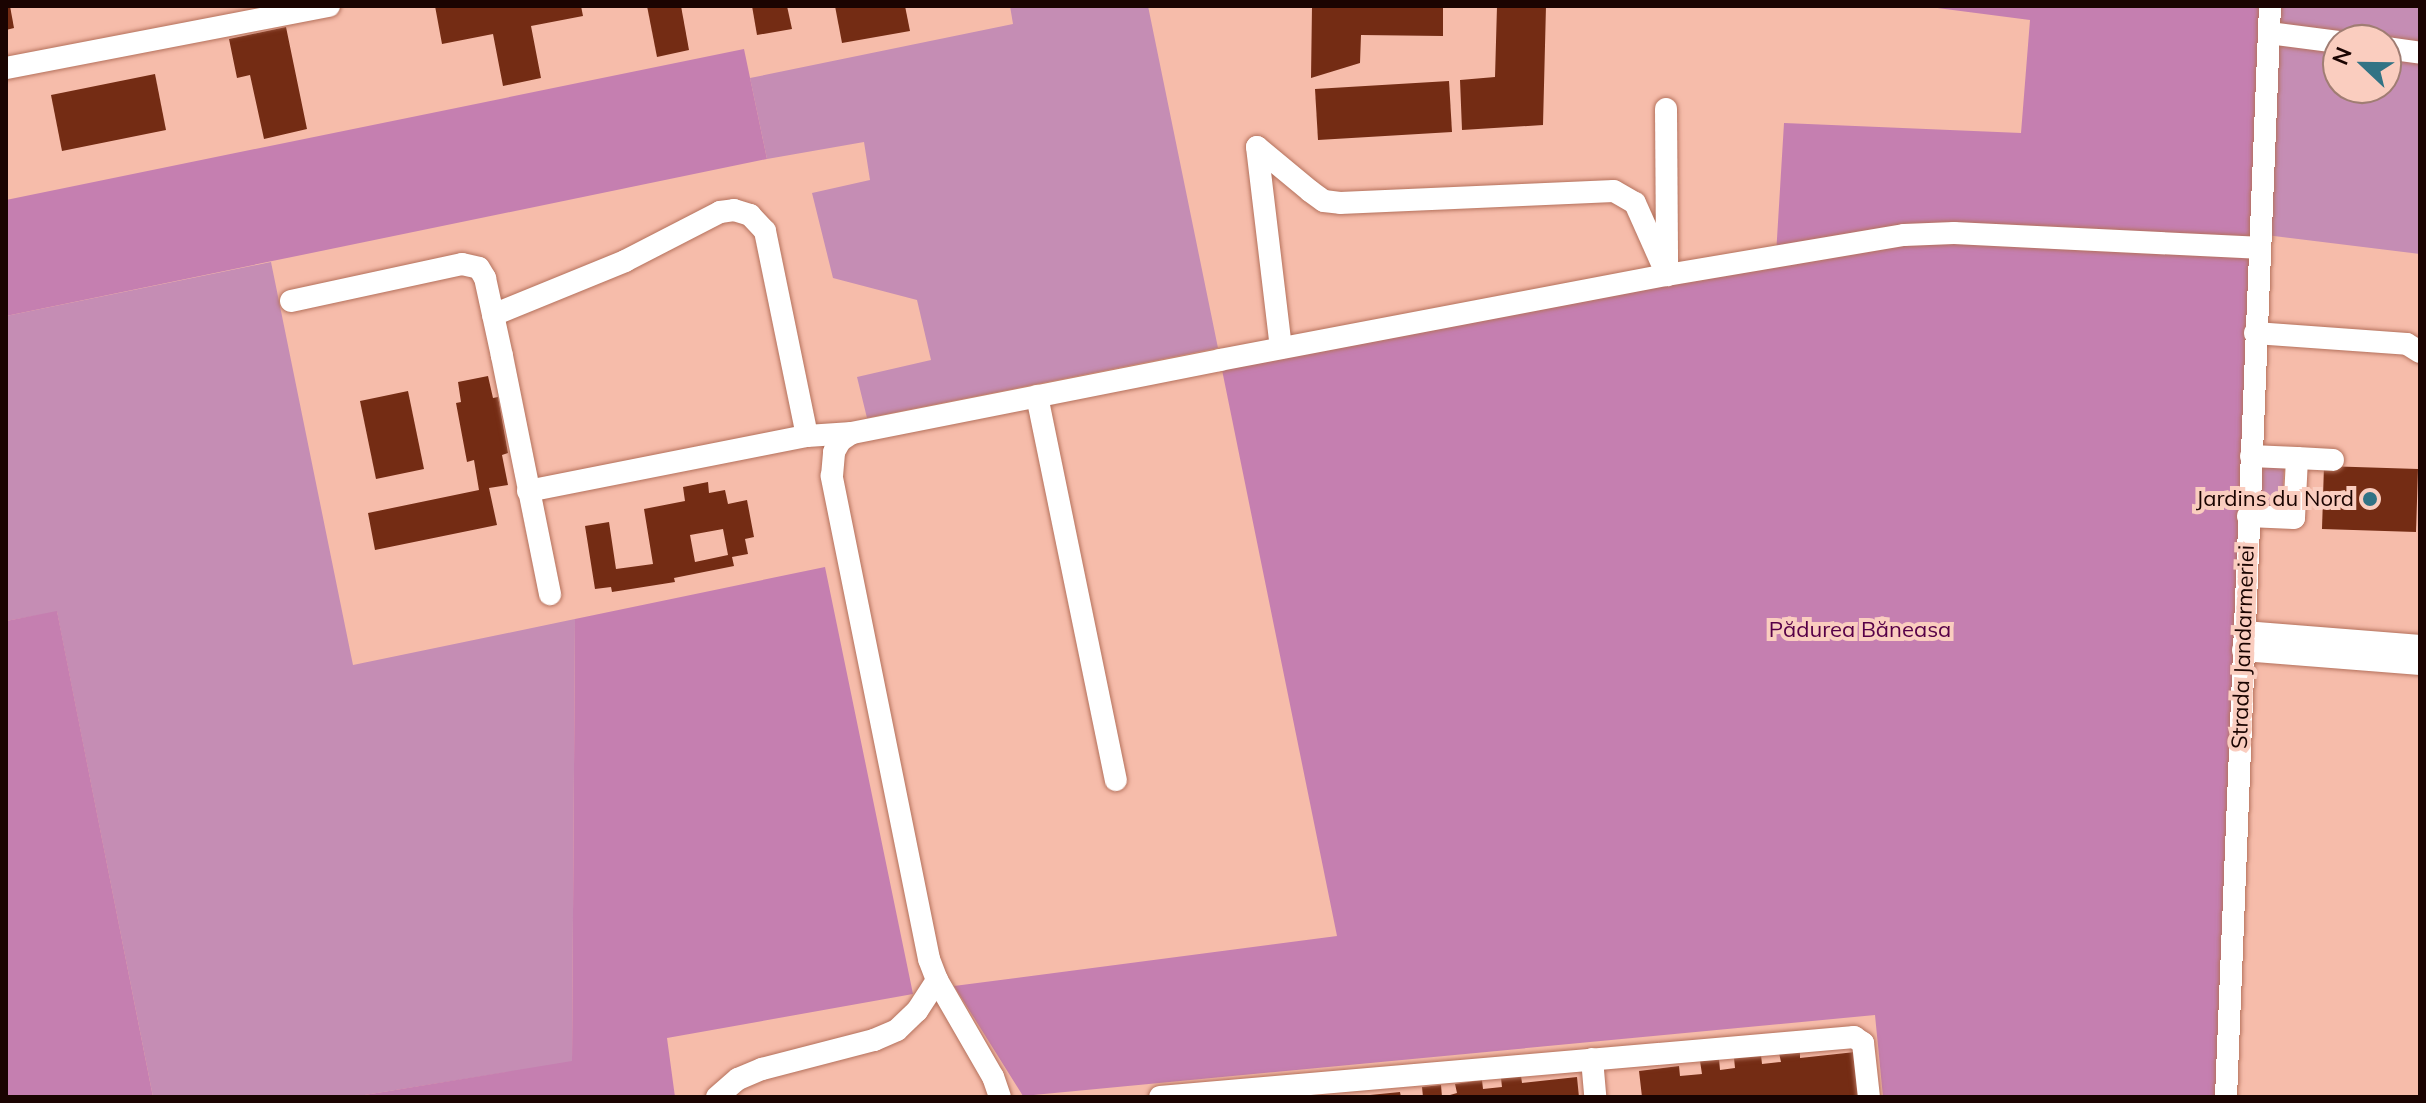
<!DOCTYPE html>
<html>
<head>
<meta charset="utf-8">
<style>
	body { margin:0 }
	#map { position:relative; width:2426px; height:1103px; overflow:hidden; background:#f6bcaa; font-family:Mulish,sans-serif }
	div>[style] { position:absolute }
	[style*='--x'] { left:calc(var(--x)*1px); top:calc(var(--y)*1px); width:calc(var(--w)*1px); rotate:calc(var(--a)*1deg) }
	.green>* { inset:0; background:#c58db4 }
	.forest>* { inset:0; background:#c57fb0 }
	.building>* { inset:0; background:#742c14 }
	.roads { filter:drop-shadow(0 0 2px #b4715c) drop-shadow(0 0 2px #b4715c) }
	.minor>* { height:22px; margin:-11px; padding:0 11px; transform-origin:11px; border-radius:11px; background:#fff }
	.dots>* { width:22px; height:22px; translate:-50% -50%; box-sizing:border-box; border:4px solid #facdbf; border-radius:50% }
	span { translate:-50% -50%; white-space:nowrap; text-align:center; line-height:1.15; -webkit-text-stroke:8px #facdbf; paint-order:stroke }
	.poi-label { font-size:22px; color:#1a0401 }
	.right { translate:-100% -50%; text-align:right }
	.park-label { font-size:22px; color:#570047 }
	.street-label { font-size:22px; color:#1a0401 }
	.frame { position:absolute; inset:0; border:8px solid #1a0401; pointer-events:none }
	.north { position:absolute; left:2322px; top:24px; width:80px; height:80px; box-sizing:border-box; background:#facdbf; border:2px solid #a07d73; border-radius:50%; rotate:292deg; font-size:22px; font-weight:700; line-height:32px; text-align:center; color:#1a0401 }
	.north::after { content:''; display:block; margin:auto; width:28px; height:36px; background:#317385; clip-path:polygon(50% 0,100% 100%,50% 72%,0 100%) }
</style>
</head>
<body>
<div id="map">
	<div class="green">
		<i style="clip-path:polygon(1010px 6px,1148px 6px,1218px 348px,867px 418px,857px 377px,931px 360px,917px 300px,833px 278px,812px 193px,870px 180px,864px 142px,767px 159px,750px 78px,1013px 24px)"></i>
		<i style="clip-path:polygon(evenodd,2270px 6px,2420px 6px,2420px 254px,2258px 234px,2270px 6px,2338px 40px,2386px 40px,2386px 88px,2338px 88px,2338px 40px)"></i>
		<i style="clip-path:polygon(271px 262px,353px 665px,575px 619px,572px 1062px,352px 1097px,153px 1097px,57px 612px,6px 621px,6px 316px)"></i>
		<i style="clip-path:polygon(2262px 467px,2284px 468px,2282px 508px,2260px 507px)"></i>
	</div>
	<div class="forest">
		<i style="clip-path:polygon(1922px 6px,2270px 6px,2226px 1097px,1883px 1097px,1875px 1015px,1023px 1096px,954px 986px,1337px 936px,1220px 360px,1776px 255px,1784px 123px,2021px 133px,2030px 20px)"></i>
		<i style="clip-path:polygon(744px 49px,767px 159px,6px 316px,6px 200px)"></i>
		<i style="clip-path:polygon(825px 567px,913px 994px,667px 1038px,675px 1097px,352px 1097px,572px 1061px,575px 619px)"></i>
		<i style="clip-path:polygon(57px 611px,153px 1097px,6px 1097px,6px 621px)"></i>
	</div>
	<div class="building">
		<i style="clip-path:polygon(6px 6px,10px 6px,14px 28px,6px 30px)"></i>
		<i style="clip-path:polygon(435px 6px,581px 6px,583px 16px,531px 26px,541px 78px,503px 86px,493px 34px,442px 44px)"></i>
		<i style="clip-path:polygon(647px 6px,681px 6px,689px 50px,657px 57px)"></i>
		<i style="clip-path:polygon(752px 6px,787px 6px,792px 29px,757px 35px)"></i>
		<i style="clip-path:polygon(835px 6px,905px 6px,910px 31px,842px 43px)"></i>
		<i style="clip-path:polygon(1312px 6px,1443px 6px,1443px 36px,1361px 35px,1360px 63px,1311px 78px)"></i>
		<i style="clip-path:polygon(1497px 6px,1546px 6px,1543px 125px,1462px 130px,1460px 80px,1495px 77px)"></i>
		<i style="clip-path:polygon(286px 27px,307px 129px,264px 139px,250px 75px,237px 78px,229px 39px)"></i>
		<i style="clip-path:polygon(155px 74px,166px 130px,62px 151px,51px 95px)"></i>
		<i style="clip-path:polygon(1449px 81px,1452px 132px,1318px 140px,1315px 89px)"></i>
		<i style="clip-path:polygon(488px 376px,493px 398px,498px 397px,508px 453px,502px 455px,508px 485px,489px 488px,497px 525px,375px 550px,368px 513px,479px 490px,474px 460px,467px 462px,456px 403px,461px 402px,458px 382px)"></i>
		<i style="clip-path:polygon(408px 391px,424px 469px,376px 479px,360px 401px)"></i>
		<i style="clip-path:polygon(2324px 466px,2418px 469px,2416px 532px,2322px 529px)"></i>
		<i style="clip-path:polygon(evenodd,708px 482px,709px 493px,725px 490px,728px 504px,747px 500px,754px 537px,745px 539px,748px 554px,732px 557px,734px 566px,674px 578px,675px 582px,612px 592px,611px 587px,595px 589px,585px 526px,609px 522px,616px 569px,653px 564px,644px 509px,685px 501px,683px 487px,708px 482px,723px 529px,728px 555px,695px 562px,690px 535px,723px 529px)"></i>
		<i style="clip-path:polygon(1800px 1051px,1800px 1058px,1855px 1052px,1860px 1097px,1642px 1097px,1639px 1071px,1679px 1066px,1680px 1076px,1702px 1074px,1700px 1061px,1719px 1059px,1720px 1070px,1735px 1068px,1734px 1058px,1761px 1055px,1762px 1064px,1781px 1062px,1779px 1053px)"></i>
		<i style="clip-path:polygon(1521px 1076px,1522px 1083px,1577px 1077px,1579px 1097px,1443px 1097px,1457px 1093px,1455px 1084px,1482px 1080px,1483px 1089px,1502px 1087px,1501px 1078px)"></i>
		<i style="clip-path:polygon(1441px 1085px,1442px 1097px,1423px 1097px,1422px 1087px)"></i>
		<i style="clip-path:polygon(1400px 1092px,1401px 1097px,1370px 1097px,1370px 1095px)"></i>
	</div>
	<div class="roads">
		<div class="minor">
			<i style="--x:2269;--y:33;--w:70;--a:7.4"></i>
			<i style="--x:2386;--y:48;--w:34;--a:8"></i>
			<i style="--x:6;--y:68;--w:329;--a:-10.9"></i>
			<i style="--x:1666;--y:109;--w:156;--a:89.6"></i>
			<i style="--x:1257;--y:147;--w:69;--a:39.7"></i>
			<i style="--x:1310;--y:191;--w:17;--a:36"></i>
			<i style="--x:1324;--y:201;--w:16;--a:7"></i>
			<i style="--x:1340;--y:203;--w:274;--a:-2.5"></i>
			<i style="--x:1614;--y:191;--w:24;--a:30"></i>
			<i style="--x:1635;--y:203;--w:79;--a:66"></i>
			<i style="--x:1257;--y:147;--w:202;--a:83.2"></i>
			<i style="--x:291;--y:301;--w:175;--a:-12.2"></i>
			<i style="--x:462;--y:264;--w:17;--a:13"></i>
			<i style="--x:479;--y:268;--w:12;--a:59"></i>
			<i style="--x:485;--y:278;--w:80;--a:77.7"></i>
			<i style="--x:502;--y:356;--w:243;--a:78.6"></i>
			<i style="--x:493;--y:315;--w:143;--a:-22.2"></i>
			<i style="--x:625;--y:261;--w:107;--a:-27.3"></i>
			<i style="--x:720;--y:212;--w:14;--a:-8"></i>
			<i style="--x:734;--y:210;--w:17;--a:17"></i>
			<i style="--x:750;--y:215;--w:22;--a:47"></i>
			<i style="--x:765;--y:231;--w:209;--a:78.4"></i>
			<i style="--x:2255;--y:333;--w:152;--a:4.1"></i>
			<i style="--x:2407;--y:344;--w:15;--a:32"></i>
			<i style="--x:1037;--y:396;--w:392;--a:78.4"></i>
			<i style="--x:2297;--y:458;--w:36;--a:3"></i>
			<i style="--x:528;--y:491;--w:284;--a:-11.2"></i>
			<i style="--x:807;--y:436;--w:45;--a:-3.8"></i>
			<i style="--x:2248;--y:516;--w:46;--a:2.5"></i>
			<i style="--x:2294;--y:518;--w:60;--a:-87.1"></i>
			<i style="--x:2297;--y:458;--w:46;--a:-177.5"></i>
			<i style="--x:2244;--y:632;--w:177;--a:4.5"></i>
			<i style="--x:2243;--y:650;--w:178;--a:4.5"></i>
			<i style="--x:1592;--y:1059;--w:38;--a:85"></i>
			<i style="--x:717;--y:1097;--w:28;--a:-41"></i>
			<i style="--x:738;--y:1079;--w:26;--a:-23"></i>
			<i style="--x:762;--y:1069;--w:116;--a:-14.5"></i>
			<i style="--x:874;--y:1040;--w:25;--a:-23"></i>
			<i style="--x:897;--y:1030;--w:28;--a:-44"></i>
			<i style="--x:917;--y:1011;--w:37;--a:-57"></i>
			<i style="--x:1000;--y:1097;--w:21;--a:-109"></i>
			<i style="--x:993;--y:1077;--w:112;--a:-120"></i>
			<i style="--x:937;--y:980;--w:22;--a:-111"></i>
			<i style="--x:929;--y:959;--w:493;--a:-101.4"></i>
			<i style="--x:832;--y:476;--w:24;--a:-85"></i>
			<i style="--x:834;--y:452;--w:13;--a:-61"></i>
			<i style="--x:840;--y:441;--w:14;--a:-34"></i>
			<i style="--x:852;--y:433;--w:375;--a:-11.2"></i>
			<i style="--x:1220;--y:360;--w:455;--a:-10.8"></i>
			<i style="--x:1667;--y:275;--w:240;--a:-9.6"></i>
			<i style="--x:1904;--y:235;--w:50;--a:-2.3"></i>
			<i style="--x:1954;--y:233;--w:304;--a:2.8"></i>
			<i style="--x:1160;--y:1097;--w:697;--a:-4.94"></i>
			<i style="--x:1854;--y:1037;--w:11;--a:34"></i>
			<i style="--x:1863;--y:1043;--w:54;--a:83.7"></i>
			<i style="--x:2226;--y:1097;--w:1092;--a:-87.69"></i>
		</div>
	</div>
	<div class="dots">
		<i style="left:2370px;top:499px;background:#317385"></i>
	</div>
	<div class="poi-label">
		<span class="right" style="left:2354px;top:499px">Jardins du Nord</span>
	</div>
	<div class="park-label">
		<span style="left:1860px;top:630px">Pădurea Băneasa</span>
	</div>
	<div class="street-label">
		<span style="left:2243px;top:647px;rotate:-88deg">Strada Jandarmeriei</span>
	</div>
	<div class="frame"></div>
	<div class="north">N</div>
</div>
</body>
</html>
